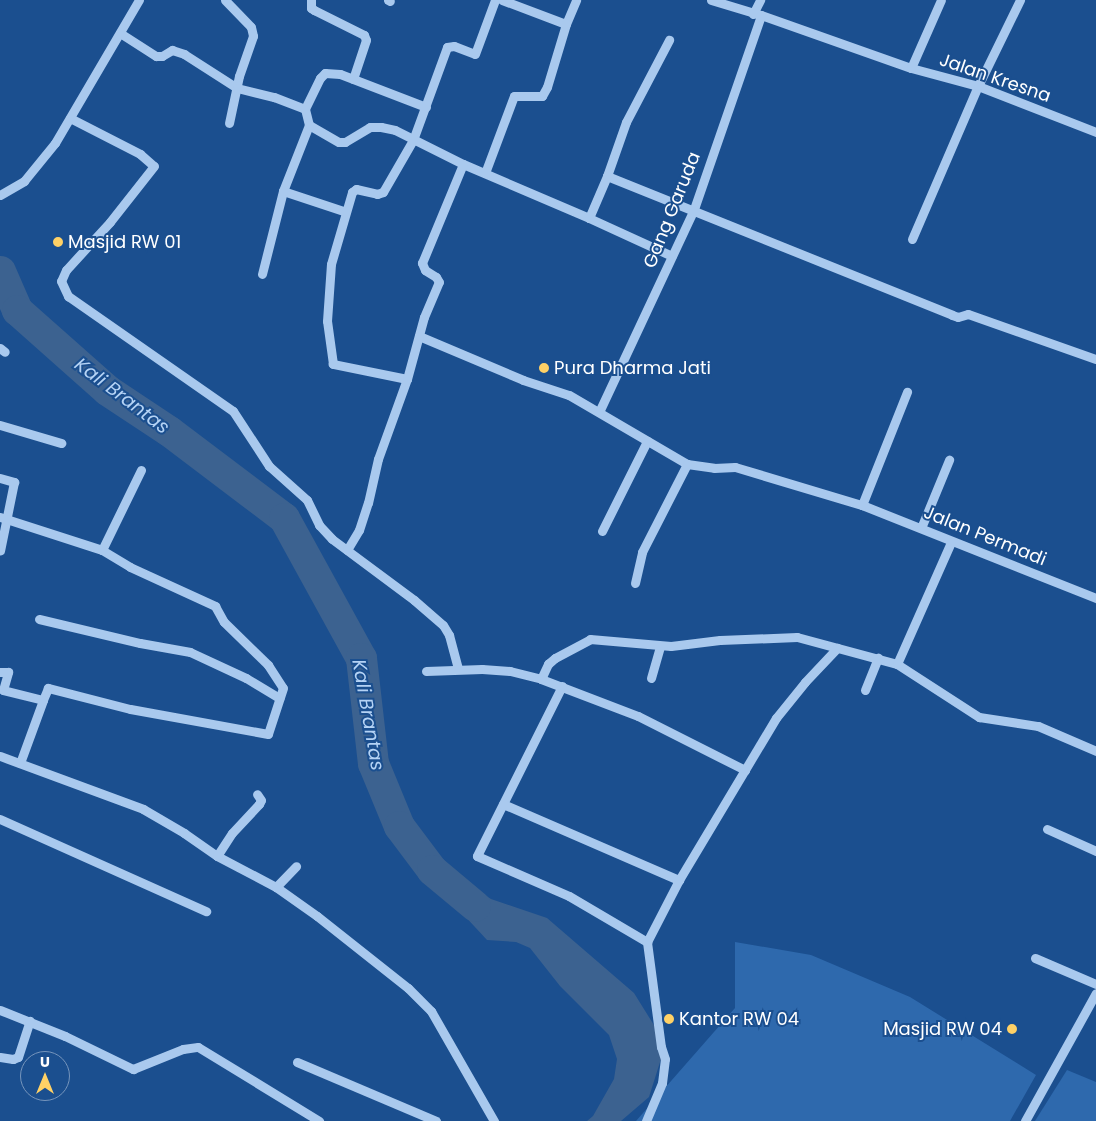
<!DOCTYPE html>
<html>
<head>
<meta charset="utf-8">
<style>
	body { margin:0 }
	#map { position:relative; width:1096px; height:1121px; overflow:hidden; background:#1b4f8f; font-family:Poppins,sans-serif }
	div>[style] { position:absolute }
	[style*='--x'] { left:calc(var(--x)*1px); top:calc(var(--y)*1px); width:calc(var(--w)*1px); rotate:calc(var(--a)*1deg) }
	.green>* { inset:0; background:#2e69ad }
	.water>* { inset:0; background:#3c6290 }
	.river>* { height:31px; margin:-15.5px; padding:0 15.5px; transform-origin:15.5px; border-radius:15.5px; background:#3c6290 }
	.minor>* { height:9px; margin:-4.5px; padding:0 4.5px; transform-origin:4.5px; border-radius:4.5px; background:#a9c9ee }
	.dots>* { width:14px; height:14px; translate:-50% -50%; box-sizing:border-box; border:2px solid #1b4f8f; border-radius:50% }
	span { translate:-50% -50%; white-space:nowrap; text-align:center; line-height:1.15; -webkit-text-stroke:4px #1b4f8f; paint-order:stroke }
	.street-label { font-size:18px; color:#fff }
	.poi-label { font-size:18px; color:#fff }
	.left { translate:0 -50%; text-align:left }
	.right { translate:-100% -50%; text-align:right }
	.water-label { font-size:19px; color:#b5d3f5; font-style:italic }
	.north { position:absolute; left:20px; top:1051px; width:50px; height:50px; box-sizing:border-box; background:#1b4f8f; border:1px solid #7695bc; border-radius:50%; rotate:0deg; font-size:14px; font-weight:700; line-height:20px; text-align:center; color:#fff }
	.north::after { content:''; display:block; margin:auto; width:18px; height:22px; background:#ffd166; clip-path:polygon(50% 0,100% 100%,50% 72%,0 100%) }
</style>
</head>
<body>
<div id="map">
	<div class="green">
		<i style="clip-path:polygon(735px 942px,811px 955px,910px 997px,1036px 1075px,1010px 1121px,636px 1121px,735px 1008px)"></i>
		<i style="clip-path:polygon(1067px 1070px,1096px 1082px,1096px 1121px,1035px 1121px)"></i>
	</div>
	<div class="water">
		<i style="clip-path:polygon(446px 870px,491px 899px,547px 918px,634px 993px,657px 1030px,661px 1059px,649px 1097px,621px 1121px,587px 1121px,593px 1116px,614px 1079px,617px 1059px,609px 1035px,560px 986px,530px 948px,516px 942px,487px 940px,436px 885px)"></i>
	</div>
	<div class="river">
		<i style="--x:0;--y:271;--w:43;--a:66.4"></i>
		<i style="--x:17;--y:310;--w:120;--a:41.6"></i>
		<i style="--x:107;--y:390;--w:74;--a:33.5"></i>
		<i style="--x:169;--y:431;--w:144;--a:37.1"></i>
		<i style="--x:284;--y:518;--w:160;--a:61.2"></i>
		<i style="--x:361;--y:658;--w:106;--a:83.5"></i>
		<i style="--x:373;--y:763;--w:68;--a:67.6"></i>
		<i style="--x:399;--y:826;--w:55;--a:53.1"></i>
		<i style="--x:432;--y:870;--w:56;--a:39.9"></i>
	</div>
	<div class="minor">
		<i style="--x:225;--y:0;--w:37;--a:46"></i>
		<i style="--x:251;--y:27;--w:9;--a:77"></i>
		<i style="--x:253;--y:36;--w:42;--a:109.3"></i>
		<i style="--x:239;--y:76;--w:48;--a:102"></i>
		<i style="--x:311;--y:0;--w:8;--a:90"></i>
		<i style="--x:311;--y:8;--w:4;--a:34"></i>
		<i style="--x:314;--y:10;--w:56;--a:26.6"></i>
		<i style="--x:364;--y:35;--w:5;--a:68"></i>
		<i style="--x:366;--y:40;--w:41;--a:108.4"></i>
		<i style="--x:388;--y:0;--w:2;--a:27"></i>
		<i style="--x:502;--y:0;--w:68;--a:20.6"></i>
		<i style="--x:566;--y:24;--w:26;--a:-67"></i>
		<i style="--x:711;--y:0;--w:52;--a:16.7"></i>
		<i style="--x:761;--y:15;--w:159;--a:19.5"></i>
		<i style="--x:911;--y:68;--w:69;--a:15"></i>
		<i style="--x:978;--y:86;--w:127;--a:21.3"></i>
		<i style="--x:753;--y:14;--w:16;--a:-63"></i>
		<i style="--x:120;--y:33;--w:43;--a:32.6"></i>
		<i style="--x:156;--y:56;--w:6;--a:0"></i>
		<i style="--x:162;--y:56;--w:12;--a:-31"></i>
		<i style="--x:172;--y:50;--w:13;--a:18"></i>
		<i style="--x:184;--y:54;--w:63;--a:32.7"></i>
		<i style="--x:237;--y:88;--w:38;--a:14"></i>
		<i style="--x:274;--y:97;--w:33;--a:21"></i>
		<i style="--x:911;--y:68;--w:74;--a:-66.2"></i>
		<i style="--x:426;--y:107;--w:92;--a:-159"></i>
		<i style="--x:340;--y:74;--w:15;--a:-176"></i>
		<i style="--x:325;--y:73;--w:7;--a:135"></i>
		<i style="--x:320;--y:78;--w:34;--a:116"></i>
		<i style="--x:305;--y:109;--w:16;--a:76"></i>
		<i style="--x:309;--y:125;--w:34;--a:30"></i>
		<i style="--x:339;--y:142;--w:6;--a:0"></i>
		<i style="--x:345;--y:142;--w:29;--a:-31"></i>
		<i style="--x:370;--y:127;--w:11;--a:0"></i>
		<i style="--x:381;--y:127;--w:14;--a:12"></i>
		<i style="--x:395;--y:130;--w:76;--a:26.6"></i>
		<i style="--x:463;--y:164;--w:137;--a:23.2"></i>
		<i style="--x:589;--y:218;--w:46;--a:-66.8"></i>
		<i style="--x:607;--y:176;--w:57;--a:-70.6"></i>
		<i style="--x:626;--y:122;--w:93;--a:-62.3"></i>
		<i style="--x:70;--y:118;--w:79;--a:27.2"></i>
		<i style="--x:140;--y:154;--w:18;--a:41"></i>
		<i style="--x:154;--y:166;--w:71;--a:128.2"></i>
		<i style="--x:110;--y:222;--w:65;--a:132.5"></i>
		<i style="--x:66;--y:270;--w:12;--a:114"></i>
		<i style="--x:61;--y:281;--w:17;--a:65"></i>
		<i style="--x:68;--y:296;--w:201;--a:34.9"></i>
		<i style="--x:233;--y:411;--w:66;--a:56.8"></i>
		<i style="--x:269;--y:466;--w:51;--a:41.8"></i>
		<i style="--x:307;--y:500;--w:28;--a:64"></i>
		<i style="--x:319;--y:525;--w:19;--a:47"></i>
		<i style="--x:332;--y:539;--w:102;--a:36.6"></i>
		<i style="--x:414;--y:600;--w:38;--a:41"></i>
		<i style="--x:443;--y:625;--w:12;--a:59"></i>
		<i style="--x:449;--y:635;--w:34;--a:75"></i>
		<i style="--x:485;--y:173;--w:82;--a:-69.4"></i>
		<i style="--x:514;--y:96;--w:28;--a:0"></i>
		<i style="--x:542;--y:96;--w:10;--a:-61"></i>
		<i style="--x:547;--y:87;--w:66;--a:-73.2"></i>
		<i style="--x:607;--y:176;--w:372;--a:21.9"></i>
		<i style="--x:952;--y:315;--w:6;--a:18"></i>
		<i style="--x:958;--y:317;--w:10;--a:-17"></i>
		<i style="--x:968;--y:314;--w:136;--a:19.4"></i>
		<i style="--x:283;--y:191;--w:66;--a:18.4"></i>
		<i style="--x:0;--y:195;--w:28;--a:-30"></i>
		<i style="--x:24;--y:181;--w:49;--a:-50.8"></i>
		<i style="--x:55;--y:143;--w:166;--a:-59.6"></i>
		<i style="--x:589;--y:218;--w:91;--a:24.6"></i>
		<i style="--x:912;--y:239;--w:167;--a:-66.7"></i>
		<i style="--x:978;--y:86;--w:96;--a:-64"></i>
		<i style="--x:262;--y:274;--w:86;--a:-75.8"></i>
		<i style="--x:283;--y:191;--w:71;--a:-68.5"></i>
		<i style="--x:419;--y:336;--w:113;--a:22.9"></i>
		<i style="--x:523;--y:380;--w:48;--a:18.1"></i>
		<i style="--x:569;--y:395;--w:137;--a:30.3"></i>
		<i style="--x:687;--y:464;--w:27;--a:8"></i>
		<i style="--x:714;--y:468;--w:21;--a:-3"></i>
		<i style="--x:735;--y:467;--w:133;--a:16.7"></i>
		<i style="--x:862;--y:505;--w:252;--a:21.7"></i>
		<i style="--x:0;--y:348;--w:6;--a:39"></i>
		<i style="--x:407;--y:379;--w:76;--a:-168.5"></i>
		<i style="--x:333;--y:364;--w:43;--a:-97.9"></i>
		<i style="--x:327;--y:321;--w:57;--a:-86"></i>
		<i style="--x:331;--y:264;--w:75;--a:-73.7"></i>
		<i style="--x:352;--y:192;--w:5;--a:-37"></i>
		<i style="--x:356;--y:189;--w:22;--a:13"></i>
		<i style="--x:377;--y:194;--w:6;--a:-18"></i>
		<i style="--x:383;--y:192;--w:60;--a:-60"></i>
		<i style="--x:413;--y:140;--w:99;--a:-69.9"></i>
		<i style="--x:447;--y:47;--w:7;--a:-8"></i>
		<i style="--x:454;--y:46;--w:22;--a:21"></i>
		<i style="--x:475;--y:54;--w:58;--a:-69.7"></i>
		<i style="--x:599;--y:412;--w:224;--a:-64.9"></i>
		<i style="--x:694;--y:209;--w:205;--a:-70.9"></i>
		<i style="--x:0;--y:425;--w:64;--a:16.4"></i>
		<i style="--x:0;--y:478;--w:15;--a:16"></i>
		<i style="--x:14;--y:482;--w:70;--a:101.5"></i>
		<i style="--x:862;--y:505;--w:122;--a:-68.3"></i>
		<i style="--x:0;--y:517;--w:107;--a:17.9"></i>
		<i style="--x:102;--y:550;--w:33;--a:31"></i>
		<i style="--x:130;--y:567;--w:94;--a:24.6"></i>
		<i style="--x:215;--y:606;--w:18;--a:61"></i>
		<i style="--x:224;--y:622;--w:62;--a:44.3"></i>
		<i style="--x:268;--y:665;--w:27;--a:57"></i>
		<i style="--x:283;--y:688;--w:48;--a:108.1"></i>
		<i style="--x:268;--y:734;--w:140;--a:-169.7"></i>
		<i style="--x:130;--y:709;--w:85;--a:-165.6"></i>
		<i style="--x:48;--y:688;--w:13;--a:113"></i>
		<i style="--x:43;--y:700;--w:41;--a:-166"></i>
		<i style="--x:3;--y:690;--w:19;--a:-74"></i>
		<i style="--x:8;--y:672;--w:8;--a:180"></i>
		<i style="--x:921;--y:528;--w:74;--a:-67.6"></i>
		<i style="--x:602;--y:531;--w:101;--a:-63.4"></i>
		<i style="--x:102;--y:550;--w:89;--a:-64"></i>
		<i style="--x:347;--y:550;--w:23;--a:-59"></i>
		<i style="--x:359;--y:530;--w:28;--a:-72"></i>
		<i style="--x:368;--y:503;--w:45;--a:-77.2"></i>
		<i style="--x:378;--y:459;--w:85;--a:-70.1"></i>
		<i style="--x:407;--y:379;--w:64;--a:-74.7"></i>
		<i style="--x:424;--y:317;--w:38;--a:-67"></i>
		<i style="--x:439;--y:282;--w:6;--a:-121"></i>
		<i style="--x:436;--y:277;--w:13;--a:-148"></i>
		<i style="--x:425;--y:270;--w:8;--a:-113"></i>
		<i style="--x:422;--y:263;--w:107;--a:-67.5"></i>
		<i style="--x:635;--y:583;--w:32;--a:-77"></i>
		<i style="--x:642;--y:552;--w:99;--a:-62.9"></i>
		<i style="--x:39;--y:619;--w:104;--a:13.4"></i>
		<i style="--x:140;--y:643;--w:51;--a:10.2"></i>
		<i style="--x:190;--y:652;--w:62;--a:24.9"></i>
		<i style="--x:246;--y:678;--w:39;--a:31"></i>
		<i style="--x:897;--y:664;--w:133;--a:-66.1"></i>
		<i style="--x:426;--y:671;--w:56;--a:-2"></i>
		<i style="--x:482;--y:669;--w:28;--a:4"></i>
		<i style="--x:510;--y:671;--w:32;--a:14"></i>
		<i style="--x:541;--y:679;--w:104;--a:20.9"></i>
		<i style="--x:638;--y:716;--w:120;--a:26.8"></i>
		<i style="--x:651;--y:678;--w:33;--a:-74"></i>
		<i style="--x:541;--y:679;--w:17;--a:-65"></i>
		<i style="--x:548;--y:664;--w:9;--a:-41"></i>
		<i style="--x:555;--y:658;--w:40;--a:-28"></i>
		<i style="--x:590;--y:639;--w:81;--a:4.9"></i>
		<i style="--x:671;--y:646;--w:49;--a:-7"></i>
		<i style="--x:720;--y:640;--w:77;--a:-2.2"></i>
		<i style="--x:797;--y:637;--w:104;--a:15.1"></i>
		<i style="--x:897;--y:664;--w:98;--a:32.9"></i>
		<i style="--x:979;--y:717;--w:60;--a:8.7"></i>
		<i style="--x:1038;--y:726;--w:63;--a:23.3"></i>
		<i style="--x:562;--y:686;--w:190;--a:116.6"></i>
		<i style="--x:477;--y:856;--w:100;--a:23.5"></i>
		<i style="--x:569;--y:896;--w:91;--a:30.5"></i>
		<i style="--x:865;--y:690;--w:35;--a:-68"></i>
		<i style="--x:0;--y:756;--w:153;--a:20.3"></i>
		<i style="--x:143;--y:809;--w:48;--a:30.3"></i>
		<i style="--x:184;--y:833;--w:40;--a:34.9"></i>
		<i style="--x:217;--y:856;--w:67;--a:27.7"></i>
		<i style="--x:276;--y:887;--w:50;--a:35.3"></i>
		<i style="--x:317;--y:916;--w:116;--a:38.4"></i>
		<i style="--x:408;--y:988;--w:33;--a:45"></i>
		<i style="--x:431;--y:1011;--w:127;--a:60.2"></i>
		<i style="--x:20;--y:763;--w:67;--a:-69.9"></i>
		<i style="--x:503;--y:804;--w:192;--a:23.4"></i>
		<i style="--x:0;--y:819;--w:226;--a:24.1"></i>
		<i style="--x:1047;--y:829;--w:54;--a:24.2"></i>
		<i style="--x:217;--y:856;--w:27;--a:-57"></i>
		<i style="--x:232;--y:833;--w:40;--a:-47"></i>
		<i style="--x:259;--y:804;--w:4;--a:-63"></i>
		<i style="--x:261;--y:800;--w:7;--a:-124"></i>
		<i style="--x:276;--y:887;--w:29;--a:-46"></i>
		<i style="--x:1035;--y:958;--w:66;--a:23.1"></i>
		<i style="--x:0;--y:1010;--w:70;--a:21.8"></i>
		<i style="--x:65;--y:1036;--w:76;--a:25.9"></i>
		<i style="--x:133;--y:1069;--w:54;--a:-21.8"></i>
		<i style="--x:183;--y:1049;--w:15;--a:-8"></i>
		<i style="--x:198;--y:1047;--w:142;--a:31.4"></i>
		<i style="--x:0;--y:1057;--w:13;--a:9"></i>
		<i style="--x:13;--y:1059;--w:5;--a:-22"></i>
		<i style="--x:18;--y:1057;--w:38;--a:-72"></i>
		<i style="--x:297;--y:1062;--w:151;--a:23"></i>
		<i style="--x:646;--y:1121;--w:41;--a:-67.2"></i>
		<i style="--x:662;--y:1083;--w:24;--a:-83"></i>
		<i style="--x:665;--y:1059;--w:13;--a:-108"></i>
		<i style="--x:661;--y:1047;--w:106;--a:-97.6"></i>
		<i style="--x:647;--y:942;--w:70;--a:-62.7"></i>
		<i style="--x:679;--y:880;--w:189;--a:-59.1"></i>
		<i style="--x:776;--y:718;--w:46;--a:-51.1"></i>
		<i style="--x:805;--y:682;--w:47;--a:-46.7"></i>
		<i style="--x:1025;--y:1121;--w:146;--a:-61"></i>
	</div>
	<div class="dots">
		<i style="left:58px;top:242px;background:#ffd166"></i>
		<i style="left:544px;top:368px;background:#ffd166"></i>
		<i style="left:669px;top:1019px;background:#ffd166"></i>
		<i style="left:1012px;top:1029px;background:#ffd166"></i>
	</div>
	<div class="street-label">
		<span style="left:995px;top:78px;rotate:19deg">Jalan Kresna</span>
		<span style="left:672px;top:210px;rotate:-68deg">Gang Garuda</span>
		<span style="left:985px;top:536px;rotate:22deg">Jalan Permadi</span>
	</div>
	<div class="poi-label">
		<span class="left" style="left:68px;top:242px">Masjid RW 01</span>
		<span class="left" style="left:554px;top:368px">Pura Dharma Jati</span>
		<span class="left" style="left:679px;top:1019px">Kantor RW 04</span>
		<span class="right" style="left:1002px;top:1029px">Masjid RW 04</span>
	</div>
	<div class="water-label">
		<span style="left:122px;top:396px;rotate:37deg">Kali Brantas</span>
		<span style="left:368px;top:715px;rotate:80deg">Kali Brantas</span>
	</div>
	<div class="north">U</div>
</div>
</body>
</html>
